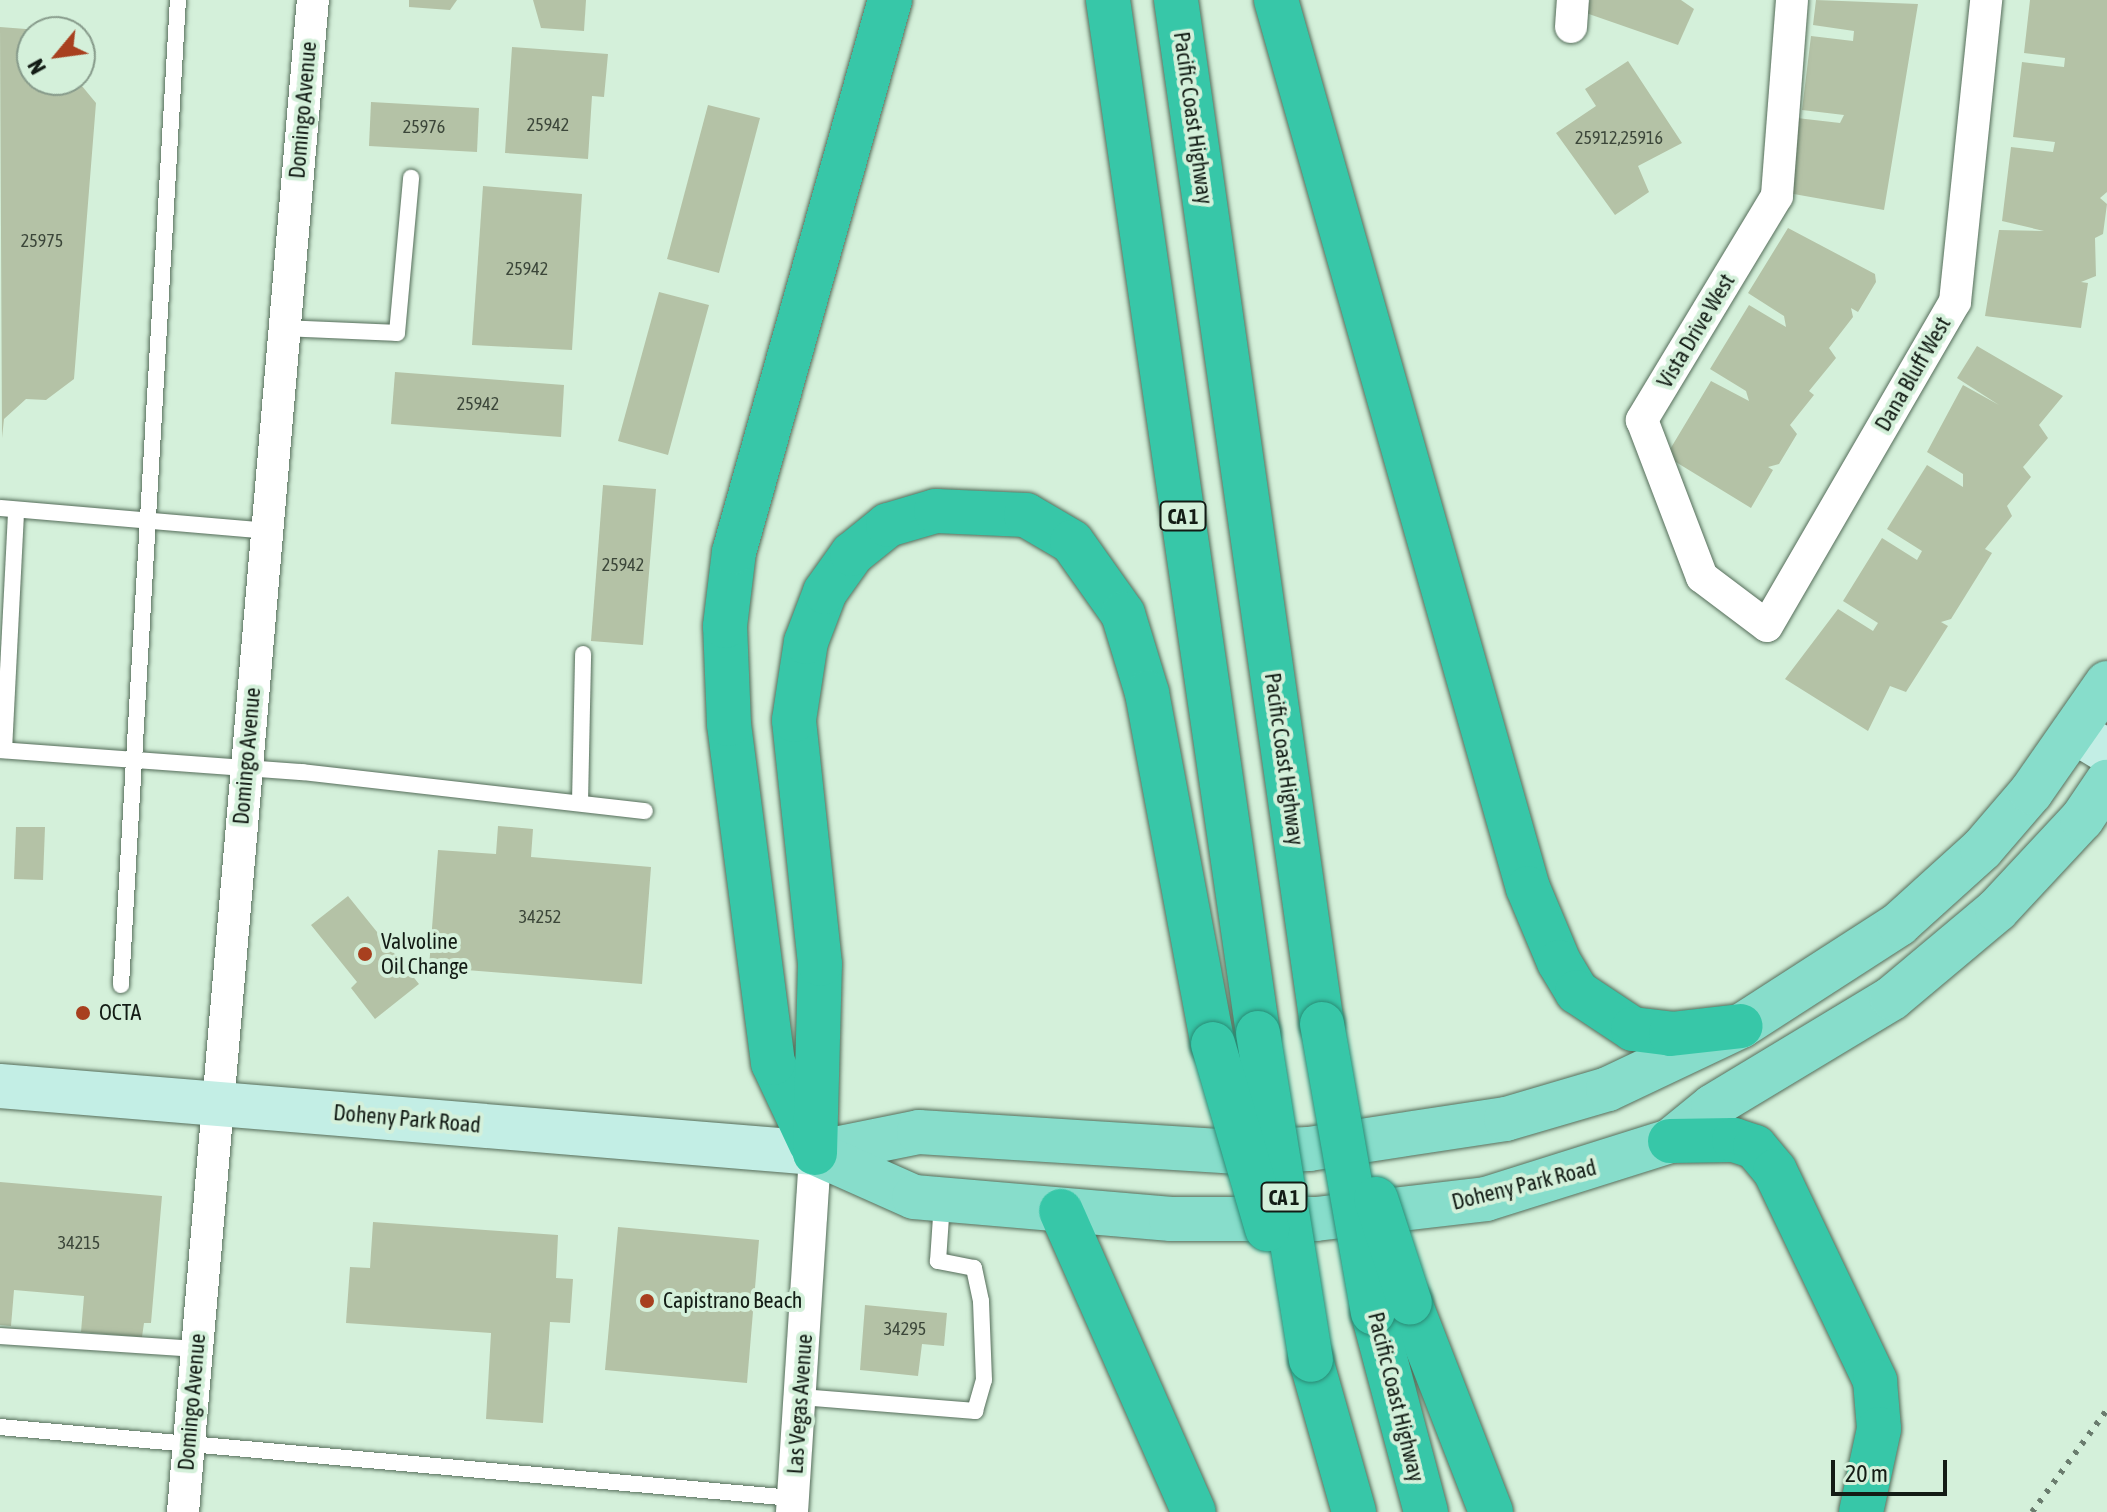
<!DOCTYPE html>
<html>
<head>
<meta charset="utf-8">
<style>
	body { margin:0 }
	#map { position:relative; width:2107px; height:1512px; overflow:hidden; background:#d4f0da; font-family:"Asap Condensed",sans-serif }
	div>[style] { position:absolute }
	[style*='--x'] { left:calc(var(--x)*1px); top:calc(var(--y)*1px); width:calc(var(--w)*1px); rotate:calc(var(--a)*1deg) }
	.building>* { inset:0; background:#b4c2a6 }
	.roads { filter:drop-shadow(0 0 2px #556d5a) drop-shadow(0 0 2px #556d5a) }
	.lane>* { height:16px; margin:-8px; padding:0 8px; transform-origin:8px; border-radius:8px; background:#fff }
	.street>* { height:32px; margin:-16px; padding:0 16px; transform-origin:16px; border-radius:16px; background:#fff }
	.secondary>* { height:44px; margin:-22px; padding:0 22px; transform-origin:22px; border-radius:22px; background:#c3eee5 }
	.primary>* { height:44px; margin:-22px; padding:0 22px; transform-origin:22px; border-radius:22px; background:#87ddcb }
	.highway>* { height:44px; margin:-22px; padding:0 22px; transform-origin:22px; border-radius:22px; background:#37c7a8 }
	.rail>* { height:6px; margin-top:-3px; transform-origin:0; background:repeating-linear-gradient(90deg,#6a7c6e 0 4px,transparent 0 12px) }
	.bridges { filter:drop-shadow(0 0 2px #2a8b75) drop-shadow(0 0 2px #2a8b75) }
	.highway-bridge>* { height:44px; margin:-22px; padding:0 22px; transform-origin:22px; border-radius:22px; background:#37c7a8 }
	.dots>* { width:22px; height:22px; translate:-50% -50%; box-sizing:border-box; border:4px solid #d4f0da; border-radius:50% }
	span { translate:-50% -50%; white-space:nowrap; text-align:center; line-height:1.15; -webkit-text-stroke:8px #d4f0da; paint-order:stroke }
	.number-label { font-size:18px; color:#3b4639 }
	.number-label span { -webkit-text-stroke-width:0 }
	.shield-label span { padding:2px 6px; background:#d4f0da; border:2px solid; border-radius:6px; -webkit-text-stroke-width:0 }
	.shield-label { font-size:20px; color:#131c15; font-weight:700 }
	.street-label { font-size:22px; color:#131c15 }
	.poi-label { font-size:22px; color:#131c15 }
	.left { translate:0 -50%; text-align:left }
	.north { position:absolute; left:16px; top:16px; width:80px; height:80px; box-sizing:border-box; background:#d4f0da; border:2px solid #879b8b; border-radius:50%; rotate:241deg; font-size:22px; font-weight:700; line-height:32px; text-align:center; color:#131c15 }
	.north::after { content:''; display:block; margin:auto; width:28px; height:36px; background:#a8401f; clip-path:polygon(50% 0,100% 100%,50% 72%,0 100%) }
	.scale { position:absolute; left:1831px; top:1460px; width:116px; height:36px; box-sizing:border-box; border:4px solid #131c15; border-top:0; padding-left:10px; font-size:24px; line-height:28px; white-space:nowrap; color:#131c15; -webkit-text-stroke:6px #d4f0da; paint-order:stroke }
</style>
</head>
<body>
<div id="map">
	<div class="building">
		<i style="clip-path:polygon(409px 0,457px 0,450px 10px,409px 7px)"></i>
		<i style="clip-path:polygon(533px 0,586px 0,584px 31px,541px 28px)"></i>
		<i style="clip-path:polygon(1590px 0,1681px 0,1694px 9px,1678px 45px,1586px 13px)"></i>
		<i style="clip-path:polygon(1816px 0,1918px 4px,1884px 210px,1788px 193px,1797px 118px,1840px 123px,1844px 115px,1802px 110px,1811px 36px,1853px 41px,1854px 31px,1813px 25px)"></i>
		<i style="clip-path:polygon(2030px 0,2107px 0,2107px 192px,2100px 198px,2107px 204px,2103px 234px,2095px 238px,2096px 276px,2081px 282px,2088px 283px,2081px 328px,1985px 316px,1999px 230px,2044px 231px,2002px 221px,2011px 147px,2053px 152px,2055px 142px,2013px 137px,2022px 62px,2064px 67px,2065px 58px,2024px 53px)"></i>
		<i style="clip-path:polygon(0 27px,39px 30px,32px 32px,32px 80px,77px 80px,96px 103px,74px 379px,46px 400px,26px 399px,4px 419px,2px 438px)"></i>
		<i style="clip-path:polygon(512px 47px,608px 54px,604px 97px,592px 96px,588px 159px,505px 153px)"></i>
		<i style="clip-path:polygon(1628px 61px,1682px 143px,1638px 166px,1649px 192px,1615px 215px,1556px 133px,1596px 106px,1585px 89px)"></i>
		<i style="clip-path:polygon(371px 102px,479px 108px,477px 152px,369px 146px)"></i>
		<i style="clip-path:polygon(708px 105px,760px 118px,719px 273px,667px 259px)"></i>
		<i style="clip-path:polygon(483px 186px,582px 194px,572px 350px,472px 345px)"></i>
		<i style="clip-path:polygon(1788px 228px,1875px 274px,1876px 282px,1858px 312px,1851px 308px,1853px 317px,1829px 348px,1836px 358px,1809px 391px,1814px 395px,1790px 425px,1797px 434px,1779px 464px,1768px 467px,1773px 470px,1751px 508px,1666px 456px,1711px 381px,1749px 401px,1746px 391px,1710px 369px,1749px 305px,1786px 327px,1784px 316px,1748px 293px)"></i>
		<i style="clip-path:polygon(659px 292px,709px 305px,668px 455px,618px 441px)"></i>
		<i style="clip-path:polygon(1977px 346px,2063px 396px,2039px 425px,2048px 438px,2023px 467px,2031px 477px,2007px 506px,2012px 516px,1985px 549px,1992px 553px,1951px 619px,1941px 622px,1948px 626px,1906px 692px,1890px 686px,1868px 731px,1785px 679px,1838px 609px,1873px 631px,1878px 623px,1843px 601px,1882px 538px,1917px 560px,1922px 551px,1887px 529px,1927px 465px,1963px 487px,1963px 474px,1927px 452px,1963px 385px,1999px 405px,1957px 378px)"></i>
		<i style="clip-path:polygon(395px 372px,564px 385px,561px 437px,391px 424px)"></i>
		<i style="clip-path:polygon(603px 485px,656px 489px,643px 645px,591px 641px)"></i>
		<i style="clip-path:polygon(498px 826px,533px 829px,531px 857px,651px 867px,642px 984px,429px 967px,438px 850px,496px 854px)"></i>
		<i style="clip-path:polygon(16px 827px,45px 827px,43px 880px,14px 879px)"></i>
		<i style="clip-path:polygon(348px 896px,419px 984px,375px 1019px,351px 988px,357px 982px,311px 925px)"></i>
		<i style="clip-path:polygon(0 1182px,162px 1196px,151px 1323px,144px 1323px,142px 1337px,81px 1332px,84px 1296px,14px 1290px,11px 1326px,0 1325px)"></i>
		<i style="clip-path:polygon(373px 1222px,558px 1235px,556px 1278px,573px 1279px,570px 1323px,550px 1322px,543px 1423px,486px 1419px,491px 1333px,346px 1323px,350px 1267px,370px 1268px)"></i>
		<i style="clip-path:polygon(618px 1227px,759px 1240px,747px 1383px,605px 1370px)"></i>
		<i style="clip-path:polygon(865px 1305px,947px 1313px,944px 1346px,922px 1344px,918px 1376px,860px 1370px)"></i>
	</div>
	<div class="roads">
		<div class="lane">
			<i style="--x:284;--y:328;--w:113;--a:2.5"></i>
			<i style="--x:397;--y:333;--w:156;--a:-84.8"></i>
			<i style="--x:0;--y:508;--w:268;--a:4.9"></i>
			<i style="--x:0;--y:750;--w:303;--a:4.2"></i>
			<i style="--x:302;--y:772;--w:345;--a:6.5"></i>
			<i style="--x:4;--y:750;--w:240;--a:-87.1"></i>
			<i style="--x:580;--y:803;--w:149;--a:-88.8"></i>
			<i style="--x:121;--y:985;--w:987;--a:-86.69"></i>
			<i style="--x:0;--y:1336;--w:197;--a:3.8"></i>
			<i style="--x:801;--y:1397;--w:175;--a:4.6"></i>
			<i style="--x:975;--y:1411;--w:32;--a:-74"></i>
			<i style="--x:984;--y:1380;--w:79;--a:-92.2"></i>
			<i style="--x:981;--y:1301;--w:34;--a:-102"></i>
			<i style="--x:974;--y:1268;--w:37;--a:-169"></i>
			<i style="--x:938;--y:1261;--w:59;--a:-86.1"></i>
			<i style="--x:0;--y:1427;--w:796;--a:5.12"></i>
		</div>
		<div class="street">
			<i style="--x:1792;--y:0;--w:197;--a:94.4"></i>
			<i style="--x:1777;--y:196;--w:262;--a:121.1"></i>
			<i style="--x:1642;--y:420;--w:168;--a:69.1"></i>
			<i style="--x:1702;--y:577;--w:81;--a:37"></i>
			<i style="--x:1767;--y:626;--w:375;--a:-59.9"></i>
			<i style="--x:1955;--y:302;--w:304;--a:-84.1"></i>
			<i style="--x:1571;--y:27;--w:27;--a:-86"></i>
			<i style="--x:183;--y:1512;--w:1518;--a:-85.09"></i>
			<i style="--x:792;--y:1512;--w:360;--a:-86.3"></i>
		</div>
		<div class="secondary">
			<i style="--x:2075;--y:732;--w:37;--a:31"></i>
			<i style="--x:0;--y:1086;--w:818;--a:4.7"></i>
		</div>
		<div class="primary">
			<i style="--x:815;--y:1153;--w:106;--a:-11.4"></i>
			<i style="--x:919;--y:1132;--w:316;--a:3.6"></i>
			<i style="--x:1234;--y:1152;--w:75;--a:-2.3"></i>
			<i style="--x:1309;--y:1149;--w:199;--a:-8.7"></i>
			<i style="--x:1506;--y:1119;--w:106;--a:-16.4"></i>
			<i style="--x:1608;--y:1089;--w:147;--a:-25.3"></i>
			<i style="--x:1741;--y:1026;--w:188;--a:-32.8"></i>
			<i style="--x:1899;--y:924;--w:112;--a:-42.1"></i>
			<i style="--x:1982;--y:849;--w:75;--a:-49.3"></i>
			<i style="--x:2031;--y:792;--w:133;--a:-55.1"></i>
			<i style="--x:815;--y:1153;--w:108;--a:24"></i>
			<i style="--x:914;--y:1197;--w:258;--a:4.9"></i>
			<i style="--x:1171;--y:1219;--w:145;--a:0"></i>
			<i style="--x:1316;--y:1219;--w:171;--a:-6.7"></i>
			<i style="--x:1486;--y:1199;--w:193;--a:-17.5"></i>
			<i style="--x:1670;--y:1141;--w:55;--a:-39.1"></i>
			<i style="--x:1713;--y:1106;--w:209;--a:-31.1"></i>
			<i style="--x:1892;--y:998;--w:137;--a:-40"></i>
			<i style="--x:1997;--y:910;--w:125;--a:-47"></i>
			<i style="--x:2082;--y:819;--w:45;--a:-56"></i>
		</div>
		<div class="highway">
			<i style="--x:1108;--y:0;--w:1044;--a:81.74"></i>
			<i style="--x:1176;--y:0;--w:1034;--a:81.89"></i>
			<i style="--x:1276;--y:0;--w:923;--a:74.16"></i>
			<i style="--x:1528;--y:888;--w:80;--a:67.3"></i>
			<i style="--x:1559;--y:962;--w:35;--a:59"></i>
			<i style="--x:1577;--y:992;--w:67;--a:33.5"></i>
			<i style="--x:1633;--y:1029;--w:38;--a:7"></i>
			<i style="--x:1671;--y:1034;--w:70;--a:-6.5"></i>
			<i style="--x:1670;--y:1141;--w:64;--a:-0.9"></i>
			<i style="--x:1734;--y:1140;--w:22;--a:18"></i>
			<i style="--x:1755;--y:1147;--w:31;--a:50"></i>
			<i style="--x:1775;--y:1171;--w:233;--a:64.5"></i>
			<i style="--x:1875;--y:1381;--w:48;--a:85.2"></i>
			<i style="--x:1879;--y:1429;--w:85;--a:102.2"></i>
			<i style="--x:811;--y:1144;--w:89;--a:-115.1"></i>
			<i style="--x:773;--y:1063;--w:342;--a:-97.4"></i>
			<i style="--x:729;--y:724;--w:98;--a:-92.3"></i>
			<i style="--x:725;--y:626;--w:75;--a:-83.1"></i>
			<i style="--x:734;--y:552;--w:574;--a:-74.22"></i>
			<i style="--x:815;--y:1153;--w:189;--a:-88.5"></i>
			<i style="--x:820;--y:964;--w:245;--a:-96.1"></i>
			<i style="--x:794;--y:720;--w:79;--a:-81.3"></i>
			<i style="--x:806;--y:642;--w:53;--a:-69.2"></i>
			<i style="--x:825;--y:592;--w:47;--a:-54.6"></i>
			<i style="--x:852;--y:554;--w:46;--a:-38.9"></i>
			<i style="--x:888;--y:525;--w:50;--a:-16.3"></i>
			<i style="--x:936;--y:511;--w:90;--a:2.5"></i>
			<i style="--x:1026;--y:515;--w:53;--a:30.4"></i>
			<i style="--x:1072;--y:542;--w:88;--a:54.7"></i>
			<i style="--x:1123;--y:614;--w:83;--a:73.1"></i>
			<i style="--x:1147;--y:693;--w:357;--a:79.4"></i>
			<i style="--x:1061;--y:1211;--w:329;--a:66.2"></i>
			<i style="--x:1410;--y:1303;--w:224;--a:68.8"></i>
			<i style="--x:1373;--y:1313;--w:206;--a:75.1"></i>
			<i style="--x:1311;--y:1360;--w:158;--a:74.2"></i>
		</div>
	</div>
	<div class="rail">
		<i style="--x:2032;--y:1512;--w:127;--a:-53.7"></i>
	</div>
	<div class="bridges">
		<div class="highway-bridge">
			<i style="--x:1322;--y:1024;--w:293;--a:80"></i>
			<i style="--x:1258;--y:1033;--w:331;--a:80.8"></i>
			<i style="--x:1213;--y:1044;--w:193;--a:73.7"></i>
			<i style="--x:1376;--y:1199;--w:109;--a:71.9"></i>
		</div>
	</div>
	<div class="dots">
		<i style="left:365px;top:954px;background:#a8401f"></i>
		<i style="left:83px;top:1013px;background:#a8401f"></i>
		<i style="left:647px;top:1301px;background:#a8401f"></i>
	</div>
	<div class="number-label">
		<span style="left:548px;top:125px">25942</span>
		<span style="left:424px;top:127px">25976</span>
		<span style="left:1619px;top:138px">25912,25916</span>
		<span style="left:42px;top:241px">25975</span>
		<span style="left:527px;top:269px">25942</span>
		<span style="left:478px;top:404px">25942</span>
		<span style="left:623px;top:565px">25942</span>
		<span style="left:540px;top:917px">34252</span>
		<span style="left:79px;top:1243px">34215</span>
		<span style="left:905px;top:1329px">34295</span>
	</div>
	<div class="shield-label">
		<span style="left:1183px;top:516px">CA 1</span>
		<span style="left:1284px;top:1197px">CA 1</span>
	</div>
	<div class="street-label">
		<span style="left:303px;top:110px;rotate:-85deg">Domingo Avenue</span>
		<span style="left:1193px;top:118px;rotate:82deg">Pacific Coast Highway</span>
		<span style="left:1696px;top:331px;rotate:-59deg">Vista Drive West</span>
		<span style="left:1913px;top:374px;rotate:-60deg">Dana Bluff West</span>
		<span style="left:247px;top:756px;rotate:-85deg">Domingo Avenue</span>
		<span style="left:1284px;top:759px;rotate:82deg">Pacific Coast Highway</span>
		<span style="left:407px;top:1119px;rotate:5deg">Doheny Park Road</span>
		<span style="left:1524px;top:1185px;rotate:-14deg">Doheny Park Road</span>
		<span style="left:1396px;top:1397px;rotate:76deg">Pacific Coast Highway</span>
		<span style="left:192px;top:1402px;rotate:-85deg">Domingo Avenue</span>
		<span style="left:800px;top:1404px;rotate:-86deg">Las Vegas Avenue</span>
	</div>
	<div class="poi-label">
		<span class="left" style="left:381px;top:954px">Valvoline<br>Oil Change</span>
		<span class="left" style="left:99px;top:1013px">OCTA</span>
		<span class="left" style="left:663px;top:1301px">Capistrano Beach</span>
	</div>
	<div class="north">N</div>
	<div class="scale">20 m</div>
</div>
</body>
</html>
